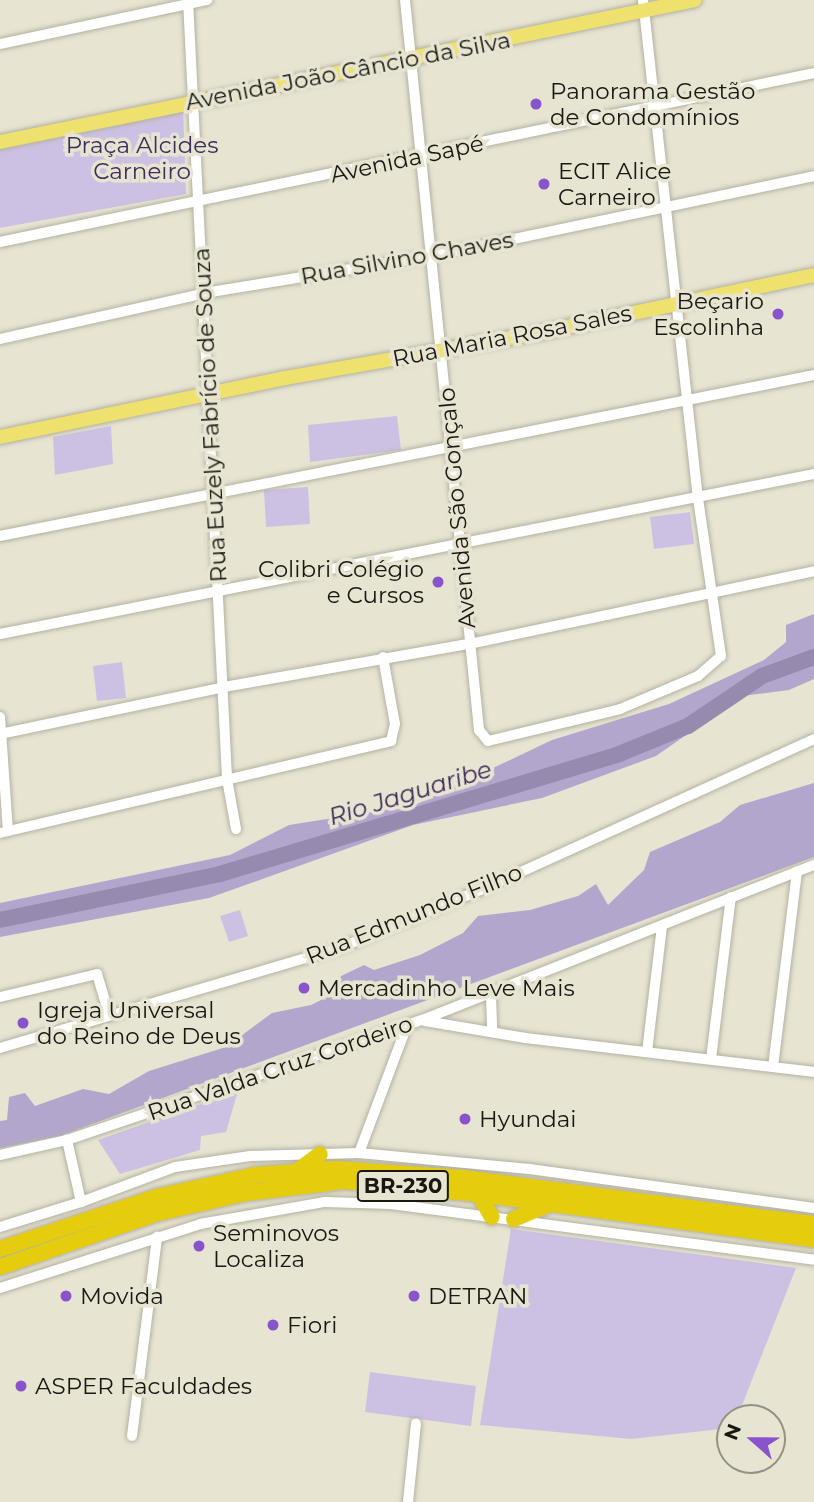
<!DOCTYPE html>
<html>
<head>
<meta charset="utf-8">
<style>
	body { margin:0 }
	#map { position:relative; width:814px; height:1502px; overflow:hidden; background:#e7e4d2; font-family:Montserrat,sans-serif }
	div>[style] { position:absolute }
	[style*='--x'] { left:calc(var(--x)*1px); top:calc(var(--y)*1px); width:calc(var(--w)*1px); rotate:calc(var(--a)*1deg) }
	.green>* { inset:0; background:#cdc1e3 }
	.forest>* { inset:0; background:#b3a6cc }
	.river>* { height:16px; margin:-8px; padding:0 8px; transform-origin:8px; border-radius:8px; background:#978aaf }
	.roads { filter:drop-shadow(0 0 2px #b4b1a0) drop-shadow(0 0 2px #b4b1a0) }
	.minor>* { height:10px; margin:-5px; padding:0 5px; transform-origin:5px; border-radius:5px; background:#fff }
	.major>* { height:14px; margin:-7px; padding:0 7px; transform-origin:7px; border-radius:7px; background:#efe16e }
	.highway>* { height:16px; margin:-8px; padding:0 8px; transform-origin:8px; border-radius:8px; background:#e5cd0e }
	.dots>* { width:19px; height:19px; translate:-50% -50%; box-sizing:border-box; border:4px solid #e7e4d2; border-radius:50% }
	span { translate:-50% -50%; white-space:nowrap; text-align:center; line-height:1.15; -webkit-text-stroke:7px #e7e4d2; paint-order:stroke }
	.shield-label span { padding:2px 5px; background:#e7e4d2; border:2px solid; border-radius:5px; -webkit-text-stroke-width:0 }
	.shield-label { font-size:21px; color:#181811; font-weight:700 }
	.street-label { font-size:23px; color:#181811 }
	.poi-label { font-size:23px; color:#181811 }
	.left { translate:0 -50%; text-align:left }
	.right { translate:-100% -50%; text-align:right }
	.park-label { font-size:23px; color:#3f2b5c }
	.water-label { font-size:24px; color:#3b2657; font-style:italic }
	.north { position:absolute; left:716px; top:1404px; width:70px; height:70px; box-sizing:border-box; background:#e7e4d2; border:2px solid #949285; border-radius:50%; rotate:291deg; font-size:19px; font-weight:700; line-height:28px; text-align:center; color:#181811 }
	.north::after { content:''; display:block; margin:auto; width:24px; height:32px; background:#8853cb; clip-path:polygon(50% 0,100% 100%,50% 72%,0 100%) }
</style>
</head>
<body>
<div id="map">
	<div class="green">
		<i style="clip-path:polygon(183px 107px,186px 194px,0 228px,0 147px)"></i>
		<i style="clip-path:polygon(397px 416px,401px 450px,310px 462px,308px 425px)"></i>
		<i style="clip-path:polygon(111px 426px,113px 464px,55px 475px,53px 437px)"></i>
		<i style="clip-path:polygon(308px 487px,310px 524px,266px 527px,264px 490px)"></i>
		<i style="clip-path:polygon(690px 512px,694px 544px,654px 549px,650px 517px)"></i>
		<i style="clip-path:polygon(122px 662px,126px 698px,97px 701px,93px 666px)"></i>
		<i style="clip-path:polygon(240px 910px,248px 936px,229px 942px,220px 916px)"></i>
		<i style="clip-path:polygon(238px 1091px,226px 1132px,201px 1136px,200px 1150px,120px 1174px,98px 1140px)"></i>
		<i style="clip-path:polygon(511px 1229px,796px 1268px,737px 1418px,730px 1418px,730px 1428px,631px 1439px,480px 1425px)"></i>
		<i style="clip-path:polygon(370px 1372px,476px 1386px,471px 1426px,365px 1412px)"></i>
	</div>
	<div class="forest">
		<i style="clip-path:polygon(814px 614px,814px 679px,789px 690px,742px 696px,656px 756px,542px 798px,413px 825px,209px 898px,0 937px,0 903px,230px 855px,289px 825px,415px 805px,552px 740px,669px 704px,764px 660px,786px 642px,786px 625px)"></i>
		<i style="clip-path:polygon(814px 783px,814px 857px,60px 1136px,0 1148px,0 1121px,7px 1120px,9px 1097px,25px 1093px,35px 1106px,83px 1089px,109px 1094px,149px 1071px,226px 1047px,272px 1013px,311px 1005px,335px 993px,339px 977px,364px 965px,374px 970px,420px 955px,463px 933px,478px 916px,530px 910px,578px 896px,596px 884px,608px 905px,644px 870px,650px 852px,720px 822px,740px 805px)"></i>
	</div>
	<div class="river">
		<i style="--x:0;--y:920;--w:225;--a:-11.8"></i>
		<i style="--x:220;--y:874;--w:417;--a:-16.7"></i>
		<i style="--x:619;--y:754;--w:74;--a:-22.1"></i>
		<i style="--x:688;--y:726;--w:89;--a:-34"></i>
		<i style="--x:762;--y:676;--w:55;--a:-20.1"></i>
	</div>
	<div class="roads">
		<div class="minor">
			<i style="--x:188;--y:0;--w:780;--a:87.13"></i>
			<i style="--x:227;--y:779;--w:51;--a:79.8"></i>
			<i style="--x:405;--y:0;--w:734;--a:84.21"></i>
			<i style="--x:479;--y:730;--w:14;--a:51"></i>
			<i style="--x:488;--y:741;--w:136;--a:-13.6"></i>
			<i style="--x:620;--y:709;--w:85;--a:-22.9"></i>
			<i style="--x:698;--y:676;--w:30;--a:-41"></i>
			<i style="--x:721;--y:656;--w:159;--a:-98.3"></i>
			<i style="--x:698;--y:499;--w:502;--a:-96.29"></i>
			<i style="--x:0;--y:44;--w:212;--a:-12"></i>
			<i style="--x:0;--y:242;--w:831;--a:-11.73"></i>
			<i style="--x:0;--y:339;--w:210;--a:-12.6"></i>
			<i style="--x:205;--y:293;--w:230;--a:-9.3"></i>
			<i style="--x:432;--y:256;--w:390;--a:-11.8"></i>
			<i style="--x:0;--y:536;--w:830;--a:-11.19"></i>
			<i style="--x:0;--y:634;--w:830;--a:-11.12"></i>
			<i style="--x:0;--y:717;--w:114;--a:86"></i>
			<i style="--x:0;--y:734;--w:229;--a:-11.8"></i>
			<i style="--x:224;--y:687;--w:249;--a:-10"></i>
			<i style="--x:469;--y:644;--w:353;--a:-11.9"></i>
			<i style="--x:0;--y:833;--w:402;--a:-13.2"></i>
			<i style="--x:391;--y:741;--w:17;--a:-77"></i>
			<i style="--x:395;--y:724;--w:68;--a:-100.2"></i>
			<i style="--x:491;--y:995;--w:37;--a:88"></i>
			<i style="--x:0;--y:997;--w:100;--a:-13.3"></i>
			<i style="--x:97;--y:974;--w:42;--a:73.3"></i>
			<i style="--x:425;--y:1021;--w:102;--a:9.6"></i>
			<i style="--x:526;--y:1038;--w:290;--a:6.7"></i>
			<i style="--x:0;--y:1048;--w:354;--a:-16.4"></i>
			<i style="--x:340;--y:948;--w:172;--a:-22.5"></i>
			<i style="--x:499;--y:882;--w:346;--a:-24.4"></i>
			<i style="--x:647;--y:1052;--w:126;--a:-83.2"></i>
			<i style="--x:711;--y:1059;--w:163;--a:-83"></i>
			<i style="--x:773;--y:1067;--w:197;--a:-83"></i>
			<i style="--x:359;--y:1153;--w:137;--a:-69.4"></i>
			<i style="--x:0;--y:1155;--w:69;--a:-12.6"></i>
			<i style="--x:67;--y:1140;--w:375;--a:-18.7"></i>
			<i style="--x:422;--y:1020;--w:422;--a:-21.6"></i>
			<i style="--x:81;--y:1202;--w:100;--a:-20.4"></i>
			<i style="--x:175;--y:1167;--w:76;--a:-8.3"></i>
			<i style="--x:250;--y:1156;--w:109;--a:-1.6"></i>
			<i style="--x:359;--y:1153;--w:171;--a:5.4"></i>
			<i style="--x:529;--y:1169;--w:288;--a:7.8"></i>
			<i style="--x:0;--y:1227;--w:85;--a:-17.2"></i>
			<i style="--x:81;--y:1202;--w:64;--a:-102.7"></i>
			<i style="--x:0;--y:1288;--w:210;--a:-17.7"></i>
			<i style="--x:200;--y:1224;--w:127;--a:-10"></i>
			<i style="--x:325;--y:1202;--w:66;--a:1.7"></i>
			<i style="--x:391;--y:1204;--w:427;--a:7.5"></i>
			<i style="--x:132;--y:1436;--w:201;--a:-82.8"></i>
			<i style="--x:408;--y:1502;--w:79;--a:-84.2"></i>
		</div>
		<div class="major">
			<i style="--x:0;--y:142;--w:709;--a:-11.55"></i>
			<i style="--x:0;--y:437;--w:292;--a:-11.7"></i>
			<i style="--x:286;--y:378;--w:252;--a:-10.1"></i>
			<i style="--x:534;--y:334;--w:286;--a:-11.9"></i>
		</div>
		<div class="highway">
			<i style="--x:299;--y:1170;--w:26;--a:-37"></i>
			<i style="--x:479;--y:1194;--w:26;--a:61"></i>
			<i style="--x:514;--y:1219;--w:39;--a:-23"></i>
			<i style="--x:0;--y:1249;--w:164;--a:-18.4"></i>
			<i style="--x:156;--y:1197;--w:102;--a:-12.4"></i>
			<i style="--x:256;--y:1175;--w:81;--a:-4.2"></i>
			<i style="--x:337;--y:1169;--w:126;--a:4.1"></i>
			<i style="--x:463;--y:1178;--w:354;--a:7.5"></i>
			<i style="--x:0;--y:1267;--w:167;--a:-18.9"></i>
			<i style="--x:158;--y:1213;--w:90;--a:-12.8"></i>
			<i style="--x:246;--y:1193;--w:99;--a:-7"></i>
			<i style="--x:344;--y:1181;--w:136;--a:5.5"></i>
			<i style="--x:479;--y:1194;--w:338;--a:7.7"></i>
		</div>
	</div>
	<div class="dots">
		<i style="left:536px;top:104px;background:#8853cb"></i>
		<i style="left:544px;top:184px;background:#8853cb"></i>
		<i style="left:778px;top:314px;background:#8853cb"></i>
		<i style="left:438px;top:582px;background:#8853cb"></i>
		<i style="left:304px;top:988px;background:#8853cb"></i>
		<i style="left:23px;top:1023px;background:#8853cb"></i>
		<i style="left:465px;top:1119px;background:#8853cb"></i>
		<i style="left:199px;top:1246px;background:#8853cb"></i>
		<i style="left:66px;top:1296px;background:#8853cb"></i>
		<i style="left:414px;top:1296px;background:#8853cb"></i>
		<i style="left:273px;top:1325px;background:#8853cb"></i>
		<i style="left:21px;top:1386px;background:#8853cb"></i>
	</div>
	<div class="shield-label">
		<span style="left:403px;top:1186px">BR-230</span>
	</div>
	<div class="street-label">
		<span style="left:348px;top:71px;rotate:-11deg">Avenida João Câncio da Silva</span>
		<span style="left:407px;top:159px;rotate:-12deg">Avenida Sapé</span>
		<span style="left:407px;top:258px;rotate:-10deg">Rua Silvino Chaves</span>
		<span style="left:512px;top:336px;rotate:-11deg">Rua Maria Rosa Sales</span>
		<span style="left:210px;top:415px;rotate:-93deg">Rua Euzely Fabrício de Souza</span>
		<span style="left:457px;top:508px;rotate:-95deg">Avenida São Gonçalo</span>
		<span style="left:414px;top:914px;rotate:-22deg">Rua Edmundo Filho</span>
		<span style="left:280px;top:1068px;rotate:-19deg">Rua Valda Cruz Cordeiro</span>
	</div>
	<div class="poi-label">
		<span class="left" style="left:550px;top:104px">Panorama Gestão<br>de Condomínios</span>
		<span class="left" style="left:558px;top:184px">ECIT Alice<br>Carneiro</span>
		<span class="right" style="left:764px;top:314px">Beçario<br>Escolinha</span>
		<span class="right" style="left:424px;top:582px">Colibri Colégio<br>e Cursos</span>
		<span class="left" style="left:318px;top:988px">Mercadinho Leve Mais</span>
		<span class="left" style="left:37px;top:1023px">Igreja Universal<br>do Reino de Deus</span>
		<span class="left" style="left:479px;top:1119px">Hyundai</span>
		<span class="left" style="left:213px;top:1246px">Seminovos<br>Localiza</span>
		<span class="left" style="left:80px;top:1296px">Movida</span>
		<span class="left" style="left:428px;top:1296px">DETRAN</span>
		<span class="left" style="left:287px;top:1325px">Fiori</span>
		<span class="left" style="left:35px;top:1386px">ASPER Faculdades</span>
	</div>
	<div class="park-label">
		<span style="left:142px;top:158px">Praça Alcides<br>Carneiro</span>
	</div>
	<div class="water-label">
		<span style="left:410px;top:793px;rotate:-17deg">Rio Jaguaribe</span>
	</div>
	<div class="north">N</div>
</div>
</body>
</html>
